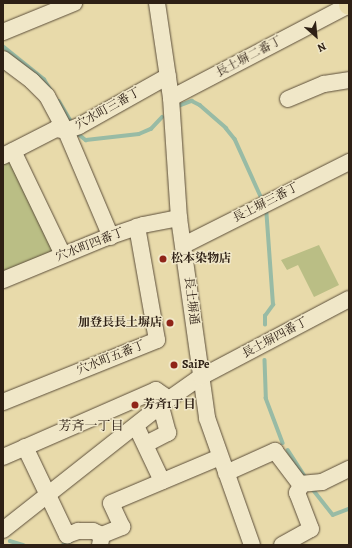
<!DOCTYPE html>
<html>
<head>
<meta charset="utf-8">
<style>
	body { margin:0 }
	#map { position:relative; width:352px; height:548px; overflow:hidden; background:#e8daaa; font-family:Alegreya,"Noto Serif JP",serif }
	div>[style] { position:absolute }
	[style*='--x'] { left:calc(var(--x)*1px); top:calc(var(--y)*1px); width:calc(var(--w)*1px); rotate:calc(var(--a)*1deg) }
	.green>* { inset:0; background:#babe85 }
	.stream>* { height:3.5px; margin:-1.75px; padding:0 1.75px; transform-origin:1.75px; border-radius:1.75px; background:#98bba5 }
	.roads { filter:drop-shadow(0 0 1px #5c4e3a) drop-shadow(0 0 1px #5c4e3a) }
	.minor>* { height:16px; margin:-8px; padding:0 8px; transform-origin:8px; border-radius:8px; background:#f0e7c8 }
	.major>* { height:20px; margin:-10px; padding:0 10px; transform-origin:10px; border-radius:10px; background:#e8daaa }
	.dots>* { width:11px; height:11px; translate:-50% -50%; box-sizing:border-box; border:2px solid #f0e7c8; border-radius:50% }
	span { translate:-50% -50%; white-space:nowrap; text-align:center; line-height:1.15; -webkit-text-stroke:3px #f0e7c8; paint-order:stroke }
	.street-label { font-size:12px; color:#2e2015 }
	.poi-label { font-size:12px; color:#2e2015; font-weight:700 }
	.left { translate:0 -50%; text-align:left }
	.right { translate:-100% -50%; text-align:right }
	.neighbourhood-label { font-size:13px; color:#2e2015 }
	.frame { position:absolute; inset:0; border:4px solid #2e2015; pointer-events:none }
	.north { position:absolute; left:296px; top:16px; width:40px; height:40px; -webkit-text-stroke:3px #f0e7c8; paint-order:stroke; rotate:153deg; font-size:11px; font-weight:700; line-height:16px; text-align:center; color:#2e2015 }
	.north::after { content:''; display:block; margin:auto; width:14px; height:18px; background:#2e2015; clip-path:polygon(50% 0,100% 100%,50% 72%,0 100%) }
</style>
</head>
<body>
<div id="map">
	<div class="green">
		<i style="clip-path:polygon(10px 159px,57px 249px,3px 276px,3px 162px)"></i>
		<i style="clip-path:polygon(319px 245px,339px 285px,314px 297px,298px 265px,287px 270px,281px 260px)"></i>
	</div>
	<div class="stream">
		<i style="--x:3;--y:46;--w:53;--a:38.8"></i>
		<i style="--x:44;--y:79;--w:13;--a:58"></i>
		<i style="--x:59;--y:101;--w:26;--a:59"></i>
		<i style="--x:176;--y:107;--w:17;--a:-21"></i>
		<i style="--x:192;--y:101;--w:9;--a:27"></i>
		<i style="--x:200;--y:105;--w:35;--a:41"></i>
		<i style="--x:226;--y:128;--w:14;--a:51"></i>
		<i style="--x:235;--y:139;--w:68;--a:65.7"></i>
		<i style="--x:76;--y:132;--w:13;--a:39"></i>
		<i style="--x:86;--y:140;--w:53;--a:-6.5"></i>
		<i style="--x:139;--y:134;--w:13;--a:-23"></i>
		<i style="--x:151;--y:129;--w:16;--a:-47"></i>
		<i style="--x:265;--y:325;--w:9;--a:-90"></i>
		<i style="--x:265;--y:316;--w:14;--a:-54"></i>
		<i style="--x:273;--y:305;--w:97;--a:-94.1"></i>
		<i style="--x:265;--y:360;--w:38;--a:88"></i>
		<i style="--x:266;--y:398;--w:48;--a:69.3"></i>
		<i style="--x:288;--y:450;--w:33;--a:57"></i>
		<i style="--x:312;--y:488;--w:34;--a:52"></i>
		<i style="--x:333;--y:515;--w:17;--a:-21"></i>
		<i style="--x:10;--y:541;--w:14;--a:17"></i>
		<i style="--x:63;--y:545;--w:9;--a:-27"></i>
	</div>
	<div class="roads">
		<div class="minor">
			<i style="--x:157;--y:3;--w:96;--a:81.6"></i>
			<i style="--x:171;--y:98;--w:120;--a:86.2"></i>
			<i style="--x:179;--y:218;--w:202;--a:82"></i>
			<i style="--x:207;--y:418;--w:135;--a:70.5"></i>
			<i style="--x:3;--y:32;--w:77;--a:-22.2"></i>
			<i style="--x:3;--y:59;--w:36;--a:37"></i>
			<i style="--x:32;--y:81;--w:21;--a:45"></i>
			<i style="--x:47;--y:96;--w:40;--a:62"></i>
			<i style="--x:66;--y:131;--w:115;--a:67"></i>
			<i style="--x:171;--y:98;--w:201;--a:-27.6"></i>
			<i style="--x:288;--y:99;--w:39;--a:-23"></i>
			<i style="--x:324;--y:84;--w:25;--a:-9"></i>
			<i style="--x:13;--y:151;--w:115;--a:64.3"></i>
			<i style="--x:3;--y:156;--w:59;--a:-27"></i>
			<i style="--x:56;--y:129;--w:10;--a:11"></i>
			<i style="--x:66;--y:131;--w:14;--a:-21"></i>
			<i style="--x:79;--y:126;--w:102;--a:-29.3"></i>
			<i style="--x:184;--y:245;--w:185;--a:-26.7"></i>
			<i style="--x:3;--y:280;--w:110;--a:-22.4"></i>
			<i style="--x:105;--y:238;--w:40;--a:-18.9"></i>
			<i style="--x:143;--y:225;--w:37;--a:-11"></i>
			<i style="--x:3;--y:402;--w:166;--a:-21.9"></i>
			<i style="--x:157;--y:340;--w:115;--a:-100"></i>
			<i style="--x:136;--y:426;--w:61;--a:64.7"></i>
			<i style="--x:146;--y:444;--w:25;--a:-27"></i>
			<i style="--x:168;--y:433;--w:28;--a:-105"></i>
			<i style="--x:25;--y:447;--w:98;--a:64.5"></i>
			<i style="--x:67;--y:535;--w:12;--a:-20"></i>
			<i style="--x:78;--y:531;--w:15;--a:0"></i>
			<i style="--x:93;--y:531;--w:10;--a:24"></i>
			<i style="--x:3;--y:457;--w:167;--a:-23.6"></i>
			<i style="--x:156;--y:390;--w:16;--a:35"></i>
			<i style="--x:226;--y:473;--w:54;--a:-24.2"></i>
			<i style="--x:275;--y:451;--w:41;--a:52.9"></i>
			<i style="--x:300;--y:484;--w:22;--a:-5"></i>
			<i style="--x:322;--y:482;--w:30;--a:-26"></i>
			<i style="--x:3;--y:530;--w:211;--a:-38.3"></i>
			<i style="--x:169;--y:399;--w:39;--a:-35"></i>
			<i style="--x:201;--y:377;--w:167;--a:-27.8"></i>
			<i style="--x:100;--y:545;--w:10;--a:-79"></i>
			<i style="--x:102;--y:535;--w:22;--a:-22"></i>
			<i style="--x:122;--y:527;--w:26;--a:-115"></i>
			<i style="--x:111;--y:503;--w:118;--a:-22.9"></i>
			<i style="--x:282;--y:545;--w:33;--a:-29"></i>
			<i style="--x:311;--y:529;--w:39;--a:-111"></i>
			<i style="--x:297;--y:493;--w:10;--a:-61"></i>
		</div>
		<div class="major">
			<i style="--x:349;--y:3;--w:2;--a:90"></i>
		</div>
	</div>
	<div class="dots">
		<i style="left:163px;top:259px;background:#8f2418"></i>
		<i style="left:170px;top:323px;background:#8f2418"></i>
		<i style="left:174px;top:365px;background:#8f2418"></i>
		<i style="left:135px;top:405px;background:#8f2418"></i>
	</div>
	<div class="street-label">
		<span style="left:249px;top:57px;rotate:-28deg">長土塀二番丁</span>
		<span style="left:108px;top:109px;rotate:-29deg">穴水町三番丁</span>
		<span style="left:266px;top:203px;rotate:-27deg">長土塀三番丁</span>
		<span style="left:90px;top:245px;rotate:-21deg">穴水町四番丁</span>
		<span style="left:191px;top:301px;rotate:83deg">長土塀通</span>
		<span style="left:275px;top:338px;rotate:-28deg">長土塀四番丁</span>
		<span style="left:111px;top:358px;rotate:-22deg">穴水町五番丁</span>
	</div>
	<div class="poi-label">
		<span class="left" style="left:171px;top:259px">松本染物店</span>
		<span class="right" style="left:162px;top:323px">加登長長土塀店</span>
		<span class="left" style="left:182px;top:365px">SaiPe</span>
		<span class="left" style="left:143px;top:405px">芳斉1丁目</span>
	</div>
	<div class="neighbourhood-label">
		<span style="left:91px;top:426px">芳斉一丁目</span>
	</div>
	<div class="frame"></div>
	<div class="north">N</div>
</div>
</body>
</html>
